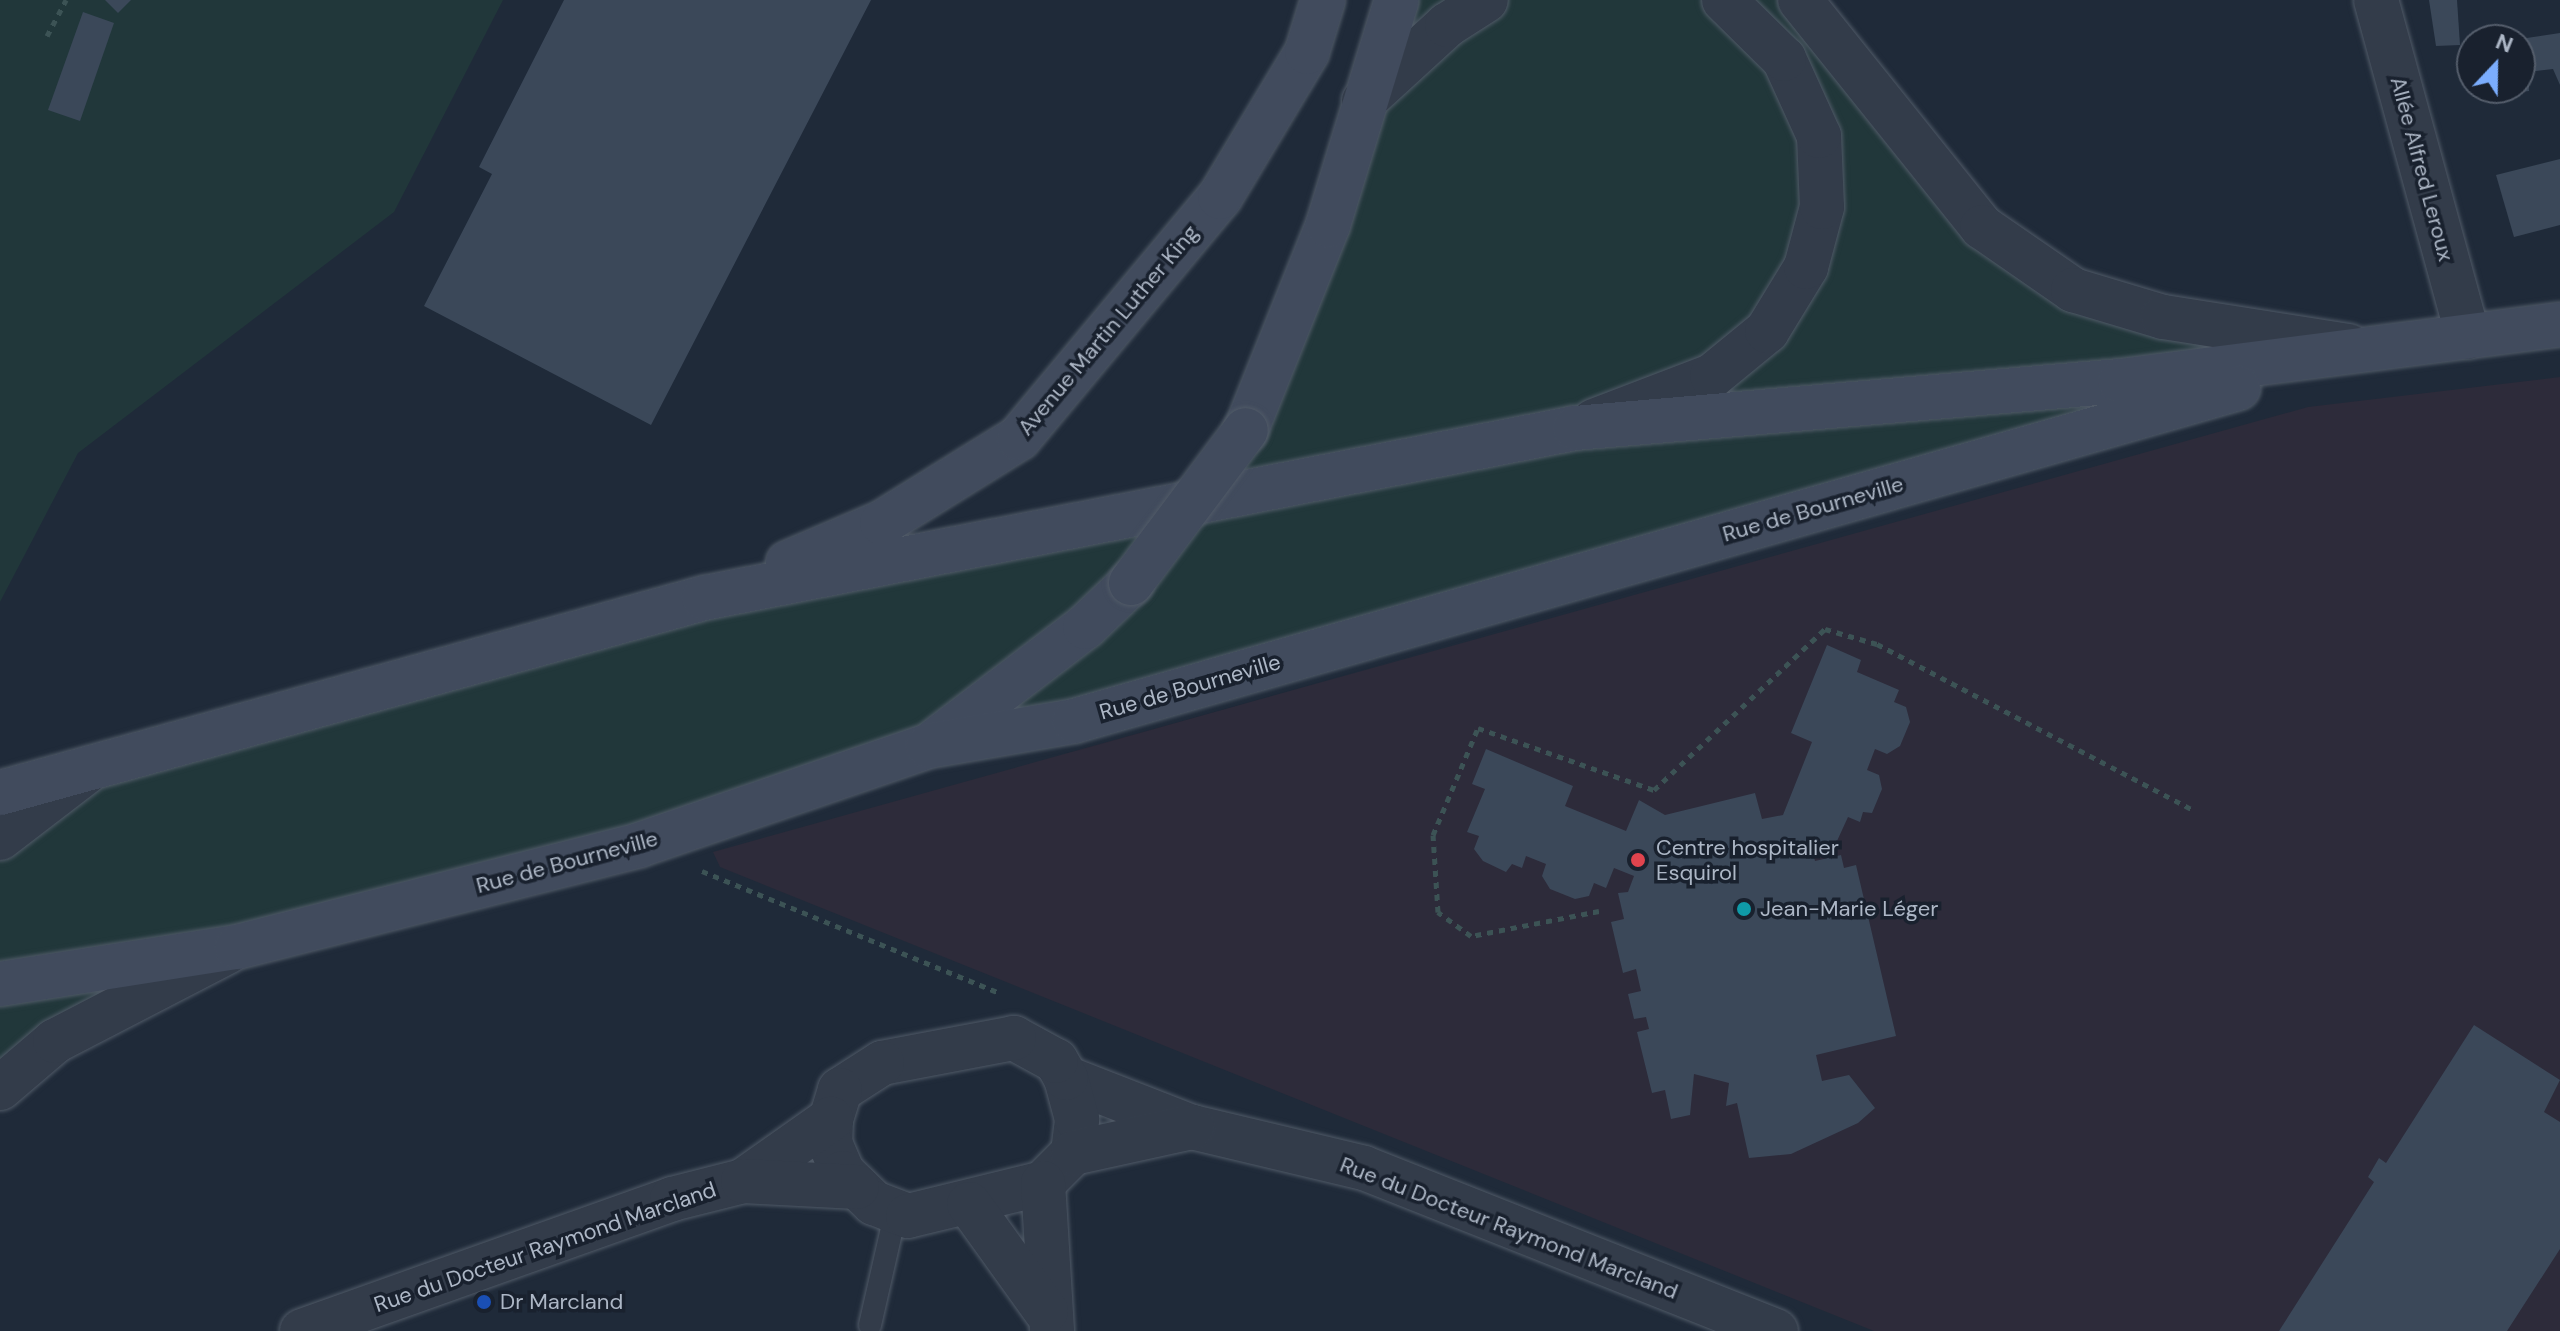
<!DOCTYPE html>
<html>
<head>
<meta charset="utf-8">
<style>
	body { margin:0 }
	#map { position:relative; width:2560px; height:1331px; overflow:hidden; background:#1f2a39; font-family:"DM Sans",sans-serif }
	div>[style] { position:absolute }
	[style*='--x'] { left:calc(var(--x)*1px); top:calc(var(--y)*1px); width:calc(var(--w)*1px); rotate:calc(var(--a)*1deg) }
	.medical>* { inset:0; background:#2d2b3a }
	.green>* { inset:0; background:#21373a }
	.building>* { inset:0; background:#3b4859 }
	.path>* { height:5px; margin-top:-2.5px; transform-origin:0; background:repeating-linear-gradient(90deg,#3c5355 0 6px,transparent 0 12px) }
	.roads { filter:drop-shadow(0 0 2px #505a67) drop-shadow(0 0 2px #505a67) }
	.lane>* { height:22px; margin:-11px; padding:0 11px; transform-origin:11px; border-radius:11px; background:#333c4a }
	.street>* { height:44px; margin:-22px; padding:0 22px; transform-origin:22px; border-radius:22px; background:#333c4a }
	.secondary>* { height:44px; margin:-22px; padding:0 22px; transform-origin:22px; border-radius:22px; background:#414b5d }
	.bridges { filter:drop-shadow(0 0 2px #505a67) drop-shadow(0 0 2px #505a67) }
	.secondary-bridge>* { height:44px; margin:-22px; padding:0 22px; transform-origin:22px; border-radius:22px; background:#414b5d }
	.dots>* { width:22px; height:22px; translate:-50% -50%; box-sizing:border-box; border:4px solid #19212e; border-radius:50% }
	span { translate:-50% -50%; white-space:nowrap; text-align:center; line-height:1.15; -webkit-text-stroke:7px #19212e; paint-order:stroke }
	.street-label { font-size:22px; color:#adb7c6 }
	.poi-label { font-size:22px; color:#adb7c6 }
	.left { translate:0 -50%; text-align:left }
	.north { position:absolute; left:2456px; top:24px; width:80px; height:80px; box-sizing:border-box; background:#19212e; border:2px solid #545d6b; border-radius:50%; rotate:22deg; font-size:22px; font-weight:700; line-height:32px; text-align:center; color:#adb7c6 }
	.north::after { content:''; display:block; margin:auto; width:28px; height:36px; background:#7badfd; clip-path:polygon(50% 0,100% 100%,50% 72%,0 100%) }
</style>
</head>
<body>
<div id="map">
	<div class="medical">
		<i style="clip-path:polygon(2560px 377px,2560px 1331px,1874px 1331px,720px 867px,713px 852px,2308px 407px)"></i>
	</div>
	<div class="green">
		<i style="clip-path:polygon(0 0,503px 0,394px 212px,78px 453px,0 602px)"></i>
		<i style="clip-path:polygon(1397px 0,1800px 0,1982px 227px,2073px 290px,2371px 350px,237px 947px,0 1088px,0 838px,86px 772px,704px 598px,1191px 516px)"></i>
	</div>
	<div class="building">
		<i style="clip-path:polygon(105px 0,131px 0,118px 13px)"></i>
		<i style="clip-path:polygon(564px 0,871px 0,651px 425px,424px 306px,492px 174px,479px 167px)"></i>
		<i style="clip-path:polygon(2429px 0,2457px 0,2460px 45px,2436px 46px)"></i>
		<i style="clip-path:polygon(83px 12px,114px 23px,80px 121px,48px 110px)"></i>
		<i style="clip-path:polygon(2560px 33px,2560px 85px,2553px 69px,2528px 72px,2529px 91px,2483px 97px,2482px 88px,2520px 88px,2520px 39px)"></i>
		<i style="clip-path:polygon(2560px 159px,2560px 225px,2514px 237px,2496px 175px)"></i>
		<i style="clip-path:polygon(1827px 645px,1861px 660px,1857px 672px,1899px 690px,1894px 702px,1906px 707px,1910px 722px,1900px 746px,1887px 754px,1875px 749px,1867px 770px,1879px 775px,1882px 789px,1872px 813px,1863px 812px,1860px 822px,1848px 817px,1837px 841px,1811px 844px,1815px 861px,1841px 855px,1844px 868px,1856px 865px,1896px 1036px,1816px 1055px,1822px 1081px,1849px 1075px,1875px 1108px,1858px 1123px,1791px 1154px,1749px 1158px,1737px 1103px,1726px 1106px,1729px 1083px,1694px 1074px,1690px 1115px,1671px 1119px,1665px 1090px,1652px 1093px,1637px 1032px,1649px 1029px,1646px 1017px,1634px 1019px,1628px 994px,1641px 991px,1636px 969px,1623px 973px,1611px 922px,1624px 919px,1618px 893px,1628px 892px,1634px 876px,1614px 868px,1606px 888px,1594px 883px,1589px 896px,1575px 899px,1550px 889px,1542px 876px,1546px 864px,1526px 856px,1522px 868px,1512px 864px,1506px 872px,1483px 861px,1474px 849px,1479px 836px,1467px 832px,1485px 789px,1472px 784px,1486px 749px,1573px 786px,1565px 806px,1626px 831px,1639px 800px,1665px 815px,1755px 793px,1762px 819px,1783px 815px,1812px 742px,1791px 733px)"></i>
		<i style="clip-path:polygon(2474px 1025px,2560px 1080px,2544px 1112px,2560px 1122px,2560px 1249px,2507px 1331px,2279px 1331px,2374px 1182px,2368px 1177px,2379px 1158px,2386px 1163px)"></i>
	</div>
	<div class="path">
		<i style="--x:47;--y:36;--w:41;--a:-62.2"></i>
		<i style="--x:702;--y:871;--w:322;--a:22.3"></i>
		<i style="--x:1599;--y:911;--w:130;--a:168.9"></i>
		<i style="--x:1471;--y:936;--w:41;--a:-144"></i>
		<i style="--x:1438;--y:912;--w:77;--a:-93.7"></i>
		<i style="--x:1433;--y:835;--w:116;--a:-67.2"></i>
		<i style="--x:1478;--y:728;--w:187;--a:19.4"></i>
		<i style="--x:1654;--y:790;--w:235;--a:-43.3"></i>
		<i style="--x:1825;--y:629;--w:54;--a:16.1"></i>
		<i style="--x:1877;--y:644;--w:359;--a:27.7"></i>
	</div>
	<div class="roads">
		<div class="lane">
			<i style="--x:870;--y:1325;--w:113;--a:-77.2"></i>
		</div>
		<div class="street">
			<i style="--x:1800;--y:0;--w:291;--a:51.3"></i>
			<i style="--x:1982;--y:227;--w:111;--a:34.7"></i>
			<i style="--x:2073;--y:290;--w:94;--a:16.7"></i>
			<i style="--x:2163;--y:317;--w:188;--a:8.9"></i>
			<i style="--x:2376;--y:0;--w:349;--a:74.7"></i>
			<i style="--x:1364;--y:101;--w:113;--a:-42.5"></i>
			<i style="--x:1447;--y:25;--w:46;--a:-32.7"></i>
			<i style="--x:1594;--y:421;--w:126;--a:-20.9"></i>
			<i style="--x:1712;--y:376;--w:71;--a:-39.3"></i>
			<i style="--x:1767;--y:331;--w:75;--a:-58.6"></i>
			<i style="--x:1806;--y:267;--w:62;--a:-75.1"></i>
			<i style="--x:1822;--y:207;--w:71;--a:-92.4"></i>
			<i style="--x:1819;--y:136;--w:85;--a:-114.4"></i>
			<i style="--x:1784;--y:59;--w:84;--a:-135.5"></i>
			<i style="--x:0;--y:838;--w:108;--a:-37.5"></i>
			<i style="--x:1066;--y:1078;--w:135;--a:21.3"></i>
			<i style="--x:1192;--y:1127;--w:177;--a:13.4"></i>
			<i style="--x:1364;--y:1168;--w:443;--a:21.6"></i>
			<i style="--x:0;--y:1088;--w:72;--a:-40.5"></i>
			<i style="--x:55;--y:1041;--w:194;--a:-27.4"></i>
			<i style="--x:1073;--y:1153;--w:34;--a:-83"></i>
			<i style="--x:1077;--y:1119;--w:42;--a:-105"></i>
			<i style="--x:1066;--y:1078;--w:20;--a:-120"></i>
			<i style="--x:1056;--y:1061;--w:48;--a:-151.3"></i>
			<i style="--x:1014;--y:1038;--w:134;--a:169.3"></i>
			<i style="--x:882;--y:1063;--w:50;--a:147.3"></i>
			<i style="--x:840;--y:1090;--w:30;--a:107"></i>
			<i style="--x:831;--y:1119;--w:24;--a:92"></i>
			<i style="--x:830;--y:1143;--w:33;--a:67"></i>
			<i style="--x:843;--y:1173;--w:43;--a:44.1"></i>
			<i style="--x:874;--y:1203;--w:36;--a:21"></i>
			<i style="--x:908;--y:1216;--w:139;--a:-13.7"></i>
			<i style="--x:1043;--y:1183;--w:42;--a:-45"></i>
			<i style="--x:1073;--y:1153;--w:122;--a:-12.3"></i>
			<i style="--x:743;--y:1181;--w:108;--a:-35.2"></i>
			<i style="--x:1043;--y:1183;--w:148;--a:86.5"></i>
			<i style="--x:969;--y:1204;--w:132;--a:54.3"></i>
			<i style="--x:302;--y:1331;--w:393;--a:-19.6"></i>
			<i style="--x:672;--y:1199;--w:73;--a:-14.2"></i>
			<i style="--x:743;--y:1181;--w:114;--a:3"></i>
		</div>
		<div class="secondary">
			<i style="--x:1246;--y:430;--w:221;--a:-68.2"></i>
			<i style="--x:1328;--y:225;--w:235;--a:-73"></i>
			<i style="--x:788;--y:563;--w:102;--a:-23.1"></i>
			<i style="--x:882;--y:523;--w:161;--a:-31.8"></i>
			<i style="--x:1019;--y:438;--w:314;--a:-50.2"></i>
			<i style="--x:1220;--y:197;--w:169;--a:-59"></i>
			<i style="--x:1307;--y:52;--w:54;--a:-72.9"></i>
			<i style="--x:934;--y:742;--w:190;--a:-37.3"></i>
			<i style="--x:1085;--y:627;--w:64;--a:-43.7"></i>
			<i style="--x:0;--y:793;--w:731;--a:-15.48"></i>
			<i style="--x:704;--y:598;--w:887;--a:-11.04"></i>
			<i style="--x:1575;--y:428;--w:547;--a:-4.93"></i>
			<i style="--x:2120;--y:381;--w:444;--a:-7.3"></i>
			<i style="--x:0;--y:984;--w:240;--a:-8.9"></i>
			<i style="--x:237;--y:947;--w:415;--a:-14.2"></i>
			<i style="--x:639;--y:845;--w:305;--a:-18.9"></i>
			<i style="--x:928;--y:746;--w:148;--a:-9.7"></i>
			<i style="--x:1074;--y:721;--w:1211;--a:-15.96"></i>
		</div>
	</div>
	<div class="bridges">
		<div class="secondary-bridge">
			<i style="--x:1131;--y:583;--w:191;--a:-53.1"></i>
		</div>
	</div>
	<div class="dots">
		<i style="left:1638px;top:860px;background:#e0444e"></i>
		<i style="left:1744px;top:909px;background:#0f9aa8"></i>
		<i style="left:484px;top:1302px;background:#1a4fb4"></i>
	</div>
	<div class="street-label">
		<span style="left:2422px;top:169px;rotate:75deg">Allée Alfred Leroux</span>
		<span style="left:1108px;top:330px;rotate:-50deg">Avenue Martin Luther King</span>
		<span style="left:1813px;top:509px;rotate:-16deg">Rue de Bourneville</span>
		<span style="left:1190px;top:687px;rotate:-16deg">Rue de Bourneville</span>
		<span style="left:567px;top:862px;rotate:-15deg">Rue de Bourneville</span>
		<span style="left:1509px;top:1228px;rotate:21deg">Rue du Docteur Raymond Marcland</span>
		<span style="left:545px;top:1247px;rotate:-19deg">Rue du Docteur Raymond Marcland</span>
	</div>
	<div class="poi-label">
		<span class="left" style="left:1656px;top:860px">Centre hospitalier<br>Esquirol</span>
		<span class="left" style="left:1760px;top:909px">Jean-Marie Léger</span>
		<span class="left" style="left:500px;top:1302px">Dr Marcland</span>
	</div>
	<div class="north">N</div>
</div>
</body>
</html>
